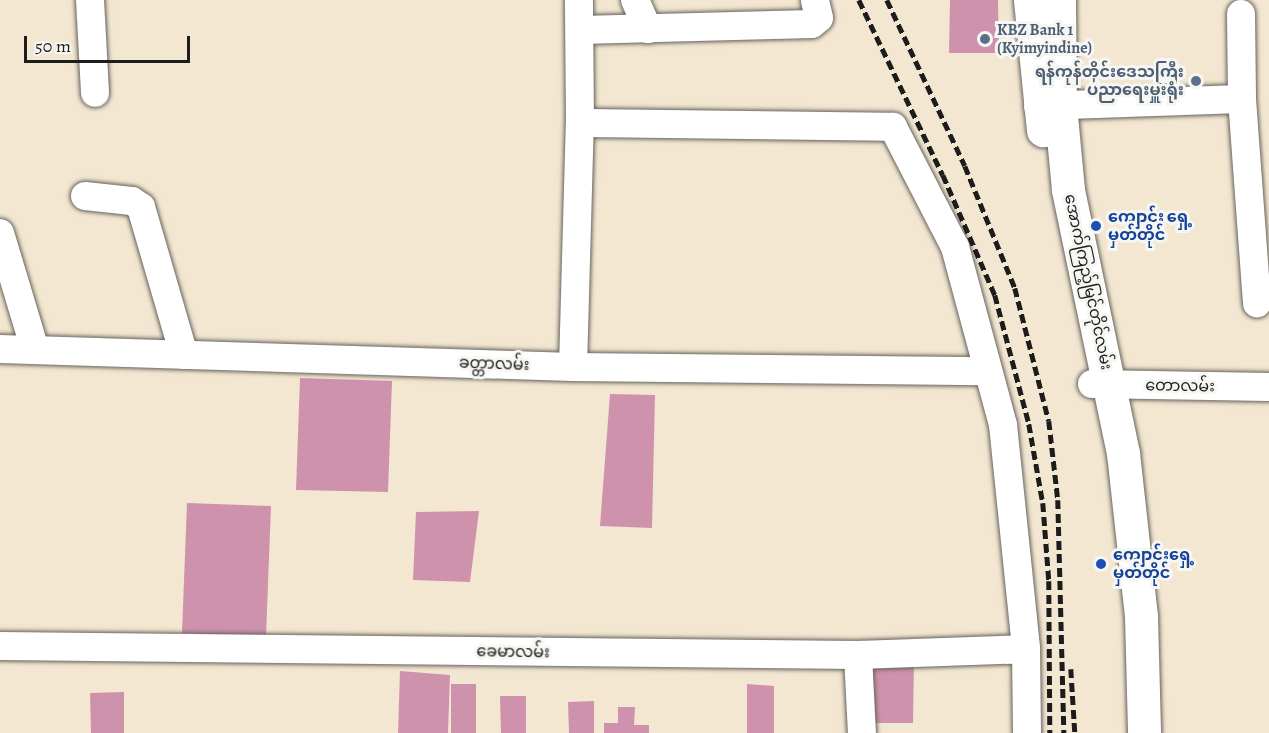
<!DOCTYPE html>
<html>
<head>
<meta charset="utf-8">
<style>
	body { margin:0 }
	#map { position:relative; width:1269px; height:733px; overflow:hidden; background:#f3e7d2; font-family:Alegreya,"Noto Sans Myanmar",serif }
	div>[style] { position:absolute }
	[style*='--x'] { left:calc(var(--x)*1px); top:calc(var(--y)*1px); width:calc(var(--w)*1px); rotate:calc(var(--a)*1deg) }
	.building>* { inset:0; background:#cf92ad }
	.roads { filter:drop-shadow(0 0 2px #67635c) drop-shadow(0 0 2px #67635c) }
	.minor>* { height:28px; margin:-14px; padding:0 14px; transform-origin:14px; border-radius:14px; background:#fff }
	.major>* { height:33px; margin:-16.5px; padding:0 16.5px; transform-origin:16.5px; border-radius:16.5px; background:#fff }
	.rail>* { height:4.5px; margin-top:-2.25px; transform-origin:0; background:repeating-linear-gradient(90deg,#1c1c1c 0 9px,transparent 0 13.5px) }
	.dots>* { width:16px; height:16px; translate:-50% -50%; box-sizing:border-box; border:3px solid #f6f6f2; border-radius:50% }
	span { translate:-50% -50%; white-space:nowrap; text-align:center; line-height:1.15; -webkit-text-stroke:6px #f6f6f2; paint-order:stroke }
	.service-label { font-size:16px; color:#4e5e75; font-weight:700 }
	.left { translate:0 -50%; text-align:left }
	.right { translate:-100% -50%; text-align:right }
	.transit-label { font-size:16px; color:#164399; font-weight:700 }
	.street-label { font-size:16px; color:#1c1c1c }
	.scale { position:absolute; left:24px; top:36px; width:166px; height:27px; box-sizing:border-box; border:3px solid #1c1c1c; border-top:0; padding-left:8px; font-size:18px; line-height:21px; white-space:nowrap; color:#1c1c1c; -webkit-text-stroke:4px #f6f6f2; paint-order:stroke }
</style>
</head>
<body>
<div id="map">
	<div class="building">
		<i style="clip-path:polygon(950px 0,998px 0,999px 53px,949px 53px)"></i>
		<i style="clip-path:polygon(300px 378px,392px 381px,388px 492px,296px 490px)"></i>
		<i style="clip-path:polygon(610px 394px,655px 395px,652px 528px,600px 526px)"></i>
		<i style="clip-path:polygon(187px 503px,271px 506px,266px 636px,182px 633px)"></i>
		<i style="clip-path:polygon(479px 511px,470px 582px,413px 580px,416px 512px)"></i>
		<i style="clip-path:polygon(914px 661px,913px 723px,871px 723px,869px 663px)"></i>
		<i style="clip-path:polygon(400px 671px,450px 675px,448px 733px,398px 733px)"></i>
		<i style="clip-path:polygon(451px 684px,476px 684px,476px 733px,451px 733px)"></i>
		<i style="clip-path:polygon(747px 684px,774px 686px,774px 733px,747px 733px)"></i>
		<i style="clip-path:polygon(124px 692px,124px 733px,91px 733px,90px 693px)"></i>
		<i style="clip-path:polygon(500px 696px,526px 696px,526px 733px,501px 733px)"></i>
		<i style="clip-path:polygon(594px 701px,594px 733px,569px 733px,568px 702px)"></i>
		<i style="clip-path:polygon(618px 707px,635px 707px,634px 725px,649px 725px,649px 733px,604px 733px,604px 723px,618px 723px)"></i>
	</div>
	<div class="roads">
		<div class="minor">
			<i style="--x:90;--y:0;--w:93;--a:86.9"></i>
			<i style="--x:635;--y:0;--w:32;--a:66"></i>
			<i style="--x:1241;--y:14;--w:85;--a:89.3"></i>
			<i style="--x:1242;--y:99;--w:205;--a:85.8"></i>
			<i style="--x:580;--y:30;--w:232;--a:-1.5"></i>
			<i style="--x:812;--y:24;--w:9;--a:-41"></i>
			<i style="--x:819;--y:18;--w:18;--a:-103"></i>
			<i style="--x:1038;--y:106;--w:204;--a:-2"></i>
			<i style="--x:580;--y:123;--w:313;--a:0.7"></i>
			<i style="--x:893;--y:127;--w:135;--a:62.7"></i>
			<i style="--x:955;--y:247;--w:184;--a:74.9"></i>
			<i style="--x:1003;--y:425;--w:225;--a:84.1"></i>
			<i style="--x:1026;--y:649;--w:84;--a:89.3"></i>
			<i style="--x:85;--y:196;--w:47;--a:6.1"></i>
			<i style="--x:132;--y:201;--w:11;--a:34"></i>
			<i style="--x:141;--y:207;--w:154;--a:73.8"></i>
			<i style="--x:0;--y:233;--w:122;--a:73.3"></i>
			<i style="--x:0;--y:349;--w:573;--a:1.8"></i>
			<i style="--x:573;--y:367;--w:415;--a:0.6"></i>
			<i style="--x:573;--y:367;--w:244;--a:-88.4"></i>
			<i style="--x:580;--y:123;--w:123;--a:-90.5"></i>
			<i style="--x:1092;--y:384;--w:177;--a:1"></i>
			<i style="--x:0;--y:646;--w:858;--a:0.6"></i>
			<i style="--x:858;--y:655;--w:168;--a:-2"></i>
			<i style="--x:858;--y:655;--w:78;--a:87.1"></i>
		</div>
		<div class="major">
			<i style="--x:1030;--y:0;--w:131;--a:84.3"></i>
			<i style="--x:1059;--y:0;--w:105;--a:89.5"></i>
			<i style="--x:1060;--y:105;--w:85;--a:84.6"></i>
			<i style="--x:1068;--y:190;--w:269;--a:78.2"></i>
			<i style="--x:1123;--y:453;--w:164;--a:83.7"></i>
			<i style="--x:1141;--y:616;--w:117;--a:88.5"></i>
		</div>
	</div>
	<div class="rail">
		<i style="--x:859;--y:0;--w:194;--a:64.4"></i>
		<i style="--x:943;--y:175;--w:131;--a:66.6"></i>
		<i style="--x:995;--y:295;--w:133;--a:75.2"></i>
		<i style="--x:1029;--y:424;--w:80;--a:80"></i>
		<i style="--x:1043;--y:503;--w:78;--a:85.6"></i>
		<i style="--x:1049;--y:581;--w:152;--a:89.6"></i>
		<i style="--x:887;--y:0;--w:183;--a:64.8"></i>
		<i style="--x:965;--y:166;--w:132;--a:67.7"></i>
		<i style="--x:1015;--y:288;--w:137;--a:75.7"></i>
		<i style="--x:1049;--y:421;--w:80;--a:83.5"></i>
		<i style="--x:1058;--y:500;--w:233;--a:88.5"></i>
		<i style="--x:1071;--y:669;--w:64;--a:86.4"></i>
	</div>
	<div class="dots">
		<i style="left:985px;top:39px;background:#5c6f8a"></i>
		<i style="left:1196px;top:81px;background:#5c6f8a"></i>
		<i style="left:1096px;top:226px;background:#1a4fb4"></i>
		<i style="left:1101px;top:564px;background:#1a4fb4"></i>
	</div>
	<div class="service-label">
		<span class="left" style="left:997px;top:39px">KBZ Bank 1<br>(Kyimyindine)</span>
		<span class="right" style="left:1184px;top:81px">ရန်ကုန်တိုင်းဒေသကြီး<br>ပညာရေးမှူးရုံး</span>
	</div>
	<div class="transit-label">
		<span class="left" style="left:1108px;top:226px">ကျောင်း ရှေ့<br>မှတ်တိုင်</span>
		<span class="left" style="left:1113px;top:564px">ကျောင်းရှေ့<br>မှတ်တိုင်</span>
	</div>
	<div class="street-label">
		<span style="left:1088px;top:282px;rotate:78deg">အောက်ကြည့်မြင်တိုင်လမ်း</span>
		<span style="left:494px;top:364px;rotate:2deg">ခတ္တာလမ်း</span>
		<span style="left:1180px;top:386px;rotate:1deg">တောလမ်း</span>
		<span style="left:513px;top:652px;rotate:1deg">ခေမာလမ်း</span>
	</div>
	<div class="scale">50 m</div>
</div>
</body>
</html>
